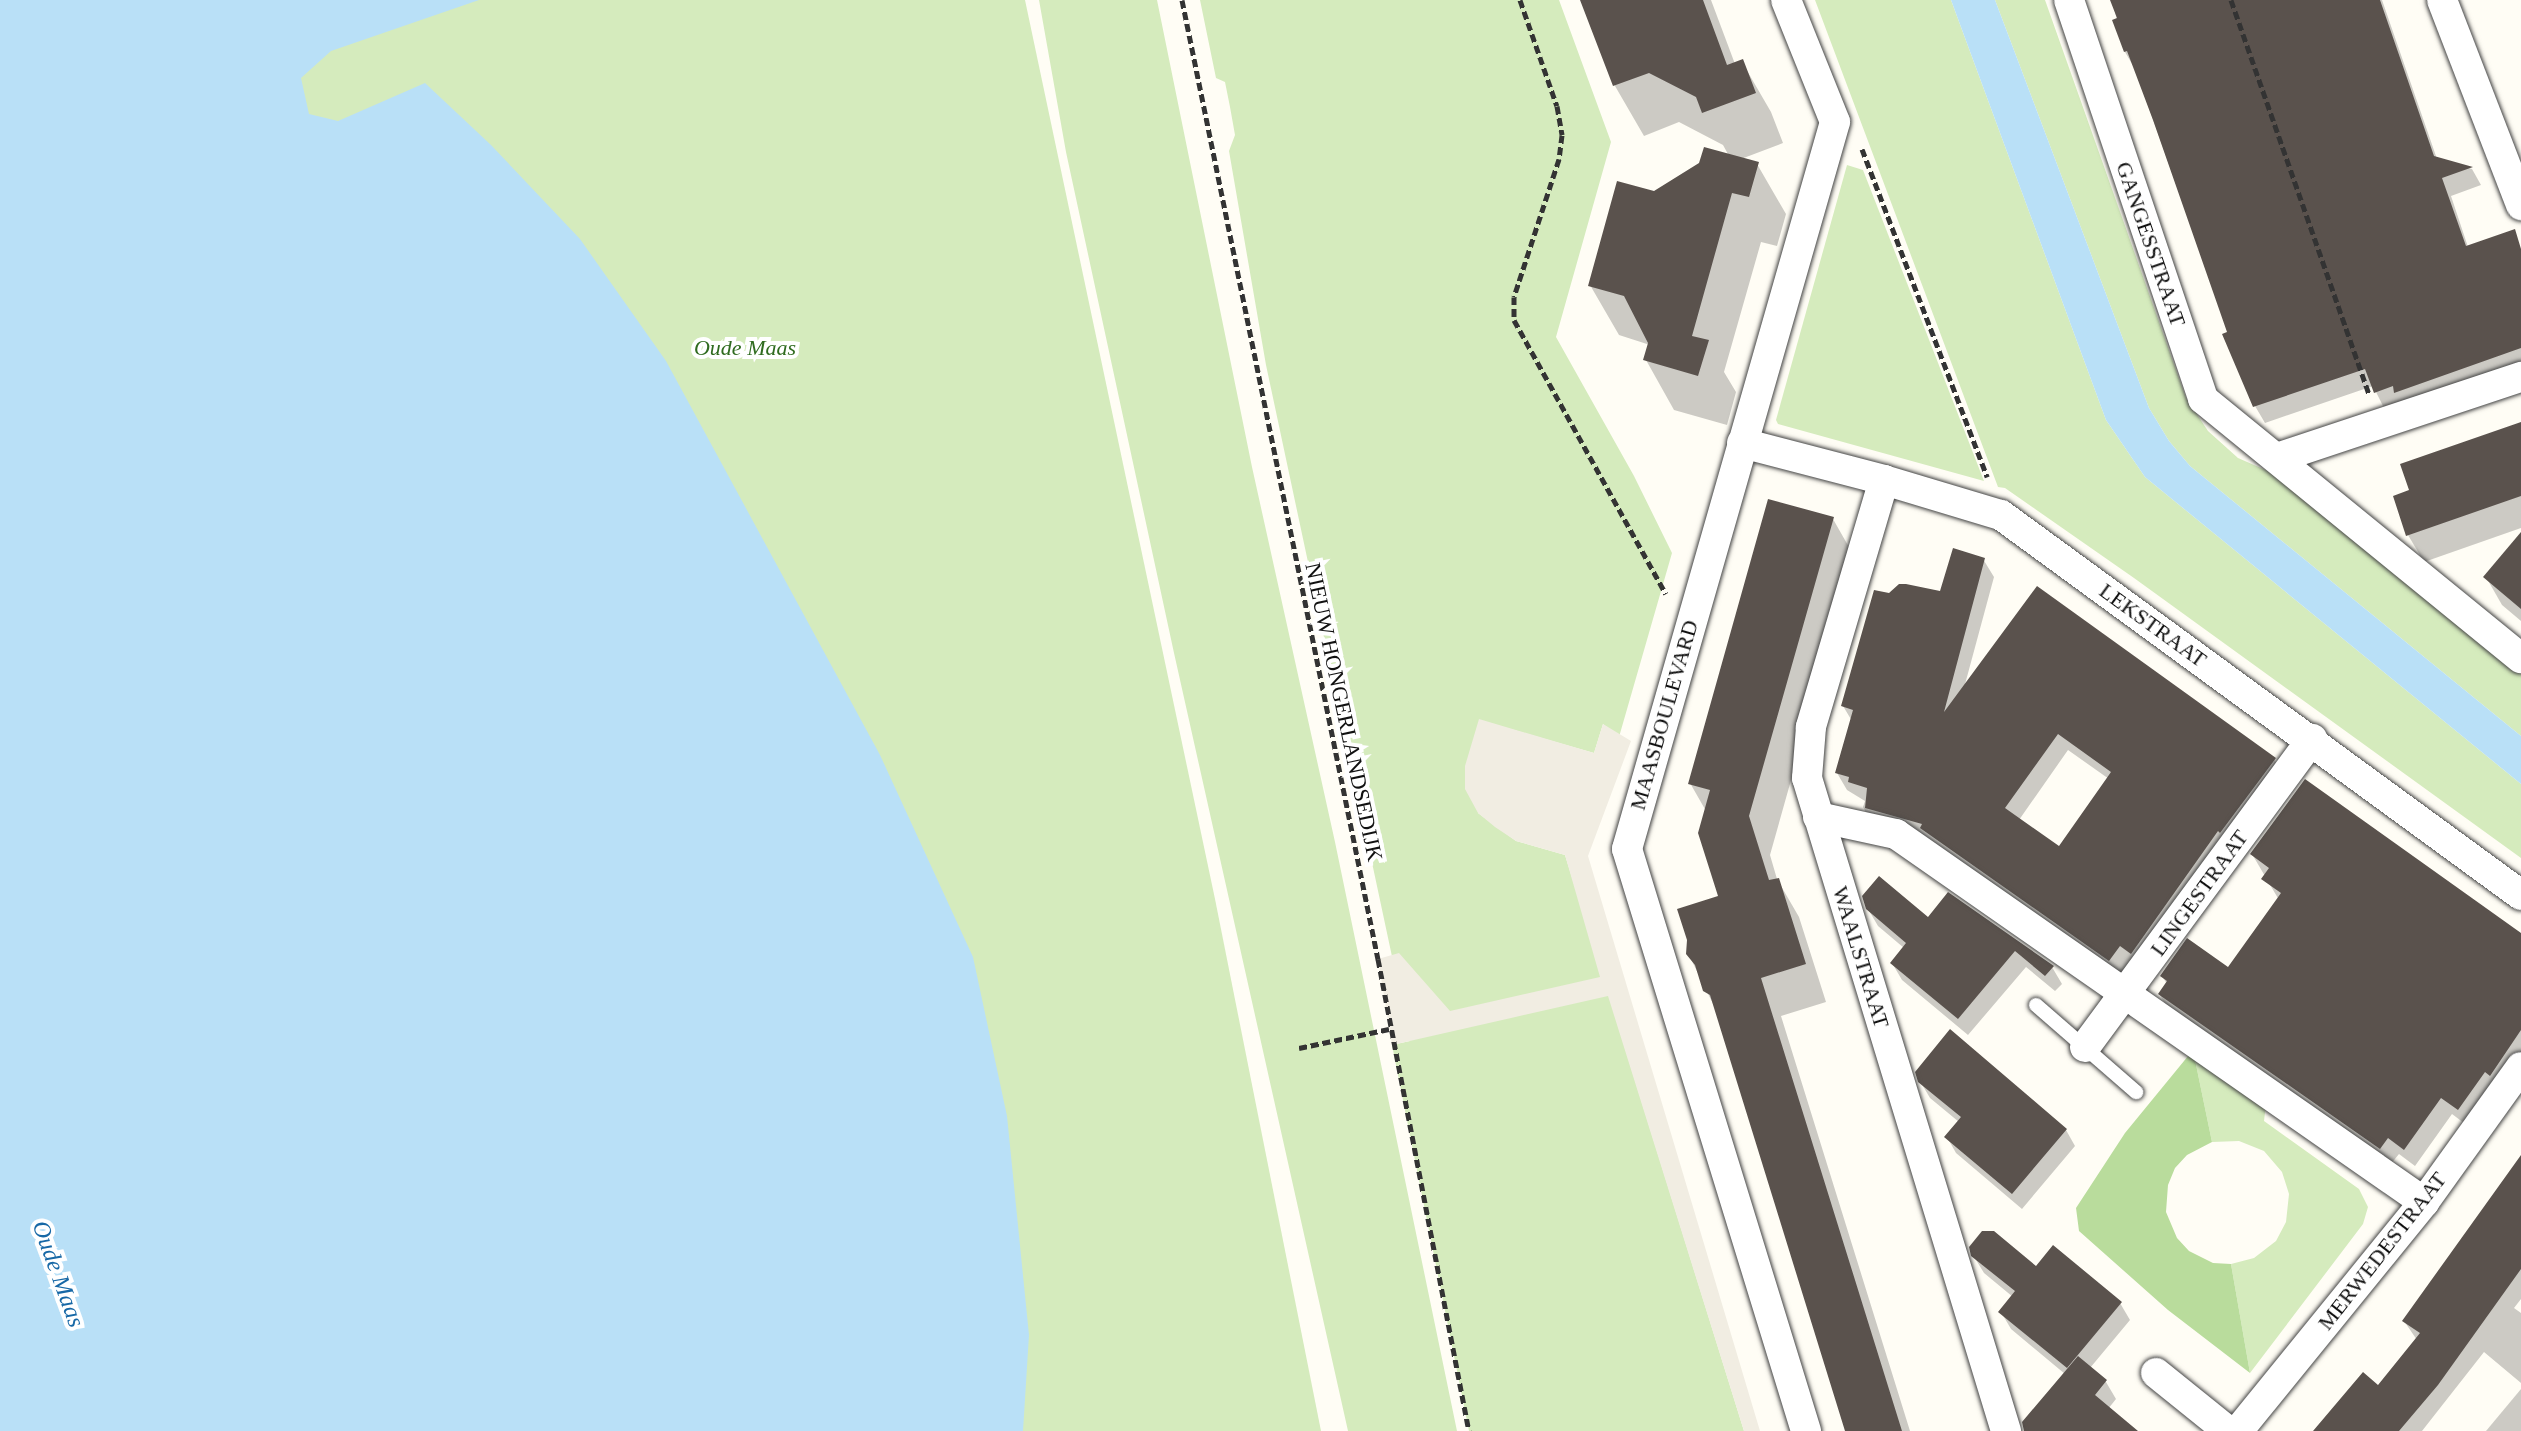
<!DOCTYPE html>
<html>
<head>
<meta charset="utf-8">
<style>
	body { margin:0 }
	#map { position:relative; width:2521px; height:1431px; overflow:hidden; background:#fffdf5; font-family:Georgia,serif }
	div>[style] { position:absolute }
	[style*='--x'] { left:calc(var(--x)*1px); top:calc(var(--y)*1px); width:calc(var(--w)*1px); rotate:calc(var(--a)*1deg) }
	.green>* { inset:0; background:#d5ebbd }
	.forest>* { inset:0; background:#b9dc9c }
	.plaza>* { inset:0; background:#f1ede2 }
	.water>* { inset:0; background:#b9e0f7 }
	.shadow>* { inset:0; background:#0003 }
	.building>* { inset:0; background:#5a524d }
	.path>* { height:5px; margin-top:-2.5px; transform-origin:0; background:repeating-linear-gradient(90deg,#333 0 8px,transparent 0 12px) }
	.roads { filter:drop-shadow(0 0 2px #444) drop-shadow(0 0 2px #444) }
	.lane>* { height:14px; margin:-7px; padding:0 7px; transform-origin:7px; border-radius:7px; background:#fff }
	.street>* { height:30px; margin:-15px; padding:0 15px; transform-origin:15px; border-radius:15px; background:#fff }
	span { translate:-50% -50%; white-space:nowrap; text-align:center; line-height:1.15; -webkit-text-stroke:8px #fff; paint-order:stroke }
	.street-label { font-size:22px; color:#111 }
	.park-label { font-size:22px; color:#2f6b1f; font-style:italic }
	.water-label { font-size:24px; color:#1768a6; font-style:italic }
</style>
</head>
<body>
<div id="map">
	<div class="green">
		<i style="clip-path:polygon(245px 0,1025px 0,1215px 899px,1321px 1431px,791px 1431px)"></i>
		<i style="clip-path:polygon(1039px 0,1157px 0,1252px 467px,1335px 842px,1457px 1431px,1348px 1431px,1174px 653px,1066px 152px)"></i>
		<i style="clip-path:polygon(1200px 0,1559px 0,1611px 142px,1556px 337px,1634px 476px,1672px 553px,1619px 737px,1603px 724px,1594px 753px,1479px 720px,1478px 813px,1516px 841px,1565px 855px,1744px 1431px,1469px 1431px,1392px 1045px,1410px 1041px,1266px 365px,1229px 151px,1235px 135px,1230px 107px,1225px 82px,1216px 78px)"></i>
		<i style="clip-path:polygon(1815px 0,1951px 0,2106px 420px,2145px 477px,2521px 784px,2521px 858px,2134px 578px,2005px 488px,1998px 487px)"></i>
		<i style="clip-path:polygon(1995px 0,2045px 0,2186px 398px,2208px 431px,2238px 458px,2286px 479px,2521px 670px,2521px 736px,2190px 466px,2169px 441px,2149px 408px)"></i>
		<i style="clip-path:polygon(1847px 165px,1863px 170px,1984px 481px,1778px 424px,1776px 420px)"></i>
		<i style="clip-path:polygon(2193px 1050px,2266px 1104px,2264px 1121px,2359px 1189px,2368px 1207px,2363px 1224px,2250px 1373px,2231px 1264px,2254px 1258px,2276px 1241px,2286px 1222px,2289px 1194px,2282px 1172px,2264px 1151px,2239px 1141px,2212px 1142px)"></i>
	</div>
	<div class="forest">
		<i style="clip-path:polygon(2193px 1050px,2212px 1142px,2187px 1155px,2175px 1168px,2168px 1185px,2166px 1212px,2177px 1238px,2189px 1251px,2213px 1263px,2231px 1264px,2250px 1373px,2168px 1310px,2079px 1231px,2076px 1208px,2125px 1133px)"></i>
	</div>
	<div class="plaza">
		<i style="clip-path:polygon(1479px 719px,1594px 753px,1603px 724px,1631px 741px,1588px 856px,1760px 1431px,1744px 1431px,1608px 996px,1392px 1045px,1378px 959px,1399px 953px,1450px 1011px,1600px 977px,1565px 855px,1516px 841px,1495px 827px,1478px 813px,1465px 789px,1465px 766px)"></i>
	</div>
	<div class="water">
		<i style="clip-path:polygon(0 0,479px 0,331px 51px,301px 78px,309px 114px,338px 121px,425px 83px,491px 145px,580px 239px,666px 361px,880px 755px,973px 957px,1007px 1116px,1029px 1335px,1023px 1431px,0 1431px)"></i>
		<i style="clip-path:polygon(1951px 0,1995px 0,2149px 408px,2169px 441px,2190px 466px,2521px 736px,2521px 784px,2145px 477px,2106px 420px)"></i>
	</div>
	<div class="shadow">
		<i style="clip-path:polygon(1583px 0,1711px 0,1735px 64px,1742px 62px,1771px 112px,1783px 143px,1741px 159px,1757px 164px,1786px 214px,1777px 246px,1761px 242px,1724px 372px,1736px 392px,1727px 425px,1674px 410px,1646px 360px,1650px 345px,1619px 335px,1590px 285px,1654px 193px,1701px 165px,1729px 156px,1723px 145px,1679px 122px,1644px 136px,1615px 86px)"></i>
		<i style="clip-path:polygon(2112px 0,2382px 0,2437px 159px,2472px 169px,2481px 185px,2451px 196px,2468px 247px,2521px 252px,2521px 369px,2385px 410px,2373px 386px,2265px 423px,2255px 406px,2135px 69px,2125px 52px)"></i>
		<i style="clip-path:polygon(2521px 424px,2521px 528px,2424px 562px,2408px 535px,2411px 491px)"></i>
		<i style="clip-path:polygon(1833px 519px,1854px 556px,1770px 855px,1777px 879px,1799px 917px,1826px 1002px,1781px 1016px,1910px 1431px,1847px 1431px,1717px 1012px,1688px 953px,1720px 898px,1706px 811px,1690px 783px)"></i>
		<i style="clip-path:polygon(2521px 535px,2521px 621px,2502px 605px,2486px 577px)"></i>
		<i style="clip-path:polygon(evenodd,1983px 559px,1994px 577px,1964px 688px,2274px 759px,2284px 776px,2119px 977px,1873px 824px,1863px 807px,1865px 801px,1847px 790px,1837px 773px,1852px 721px,1843px 706px,1890px 595px,1941px 593px,1983px 559px,2068px 750px,2109px 779px,2060px 849px,2019px 820px,2068px 750px)"></i>
		<i style="clip-path:polygon(2252px 854px,2521px 936px,2521px 1062px,2468px 1126px,2452px 1114px,2415px 1166px,2399px 1154px,2390px 1165px,2170px 1012px,2160px 995px,2167px 984px,2162px 976px,2228px 970px,2279px 900px)"></i>
		<i style="clip-path:polygon(1949px 895px,2052px 967px,2062px 984px,2055px 991px,2026px 967px,1968px 1035px,1902px 980px,1892px 963px,1904px 948px,1878px 926px,1868px 909px,1928px 920px)"></i>
		<i style="clip-path:polygon(1920px 1081px,2066px 1130px,2075px 1146px,2022px 1209px,1956px 1153px,1947px 1137px,1959px 1122px,1930px 1098px)"></i>
		<i style="clip-path:polygon(2521px 1159px,2521px 1299px,2514px 1308px,2521px 1313px,2521px 1383px,2484px 1352px,2422px 1431px,2316px 1431px,2378px 1388px,2417px 1340px,2404px 1321px)"></i>
		<i style="clip-path:polygon(1973px 1255px,2036px 1269px,2120px 1303px,2130px 1320px,2090px 1368px,2106px 1382px,2116px 1399px,2108px 1409px,2129px 1431px,2028px 1431px,2065px 1374px,2011px 1329px,2001px 1312px,2013px 1297px,1984px 1273px)"></i>
		<i style="clip-path:polygon(2521px 1389px,2521px 1431px,2486px 1431px)"></i>
	</div>
	<div class="building">
		<i style="clip-path:polygon(1580px 0,1703px 0,1727px 65px,1743px 59px,1756px 93px,1702px 113px,1696px 97px,1649px 73px,1613px 86px)"></i>
		<i style="clip-path:polygon(2110px 0,2380px 0,2434px 156px,2473px 167px,2442px 178px,2466px 246px,2515px 229px,2521px 249px,2521px 348px,2394px 393px,2393px 386px,2374px 393px,2365px 369px,2253px 407px,2222px 334px,2227px 332px,2153px 120px,2127px 51px,2124px 52px,2112px 20px,2117px 18px)"></i>
		<i style="clip-path:polygon(1704px 147px,1759px 162px,1749px 197px,1732px 193px,1692px 336px,1709px 340px,1698px 376px,1643px 360px,1648px 343px,1624px 296px,1588px 286px,1617px 181px,1654px 191px,1699px 163px)"></i>
		<i style="clip-path:polygon(2521px 422px,2521px 496px,2406px 536px,2393px 496px,2409px 490px,2400px 464px)"></i>
		<i style="clip-path:polygon(1768px 499px,1834px 517px,1749px 816px,1769px 880px,1779px 878px,1806px 964px,1761px 978px,1902px 1431px,1845px 1431px,1710px 995px,1703px 991px,1695px 965px,1686px 954px,1687px 940px,1677px 909px,1718px 896px,1698px 833px,1710px 790px,1688px 784px)"></i>
		<i style="clip-path:polygon(2521px 532px,2521px 609px,2483px 577px)"></i>
		<i style="clip-path:polygon(evenodd,1953px 548px,1985px 558px,1944px 712px,2037px 586px,2276px 758px,2220px 833px,2218px 831px,2131px 954px,2120px 946px,2109px 961px,1920px 828px,1922px 824px,1865px 808px,1867px 788px,1848px 782px,1849px 777px,1835px 773px,1853px 710px,1841px 706px,1874px 590px,1889px 593px,1899px 584px,1906px 584px,1940px 591px,1953px 548px,2058px 734px,2111px 772px,2059px 846px,2005px 808px,2058px 734px)"></i>
		<i style="clip-path:polygon(2305px 779px,2521px 933px,2521px 1030px,2490px 1076px,2485px 1072px,2458px 1110px,2441px 1098px,2404px 1150px,2388px 1138px,2380px 1149px,2158px 994px,2167px 981px,2160px 976px,2187px 938px,2228px 967px,2281px 893px,2261px 879px,2269px 868px,2250px 854px)"></i>
		<i style="clip-path:polygon(1879px 876px,1928px 917px,1948px 892px,2054px 966px,2045px 976px,2015px 951px,1958px 1019px,1890px 963px,1906px 943px,1866px 909px,1862px 896px)"></i>
		<i style="clip-path:polygon(1950px 1029px,2067px 1129px,2012px 1194px,1944px 1137px,1961px 1117px,1918px 1082px,1915px 1072px)"></i>
		<i style="clip-path:polygon(2521px 1155px,2521px 1269px,2438px 1385px,2399px 1431px,2313px 1431px,2363px 1372px,2378px 1385px,2420px 1333px,2402px 1321px)"></i>
		<i style="clip-path:polygon(1982px 1231px,1994px 1231px,2036px 1266px,2053px 1245px,2122px 1302px,2067px 1368px,1998px 1312px,2015px 1291px,1971px 1256px,1969px 1247px)"></i>
		<i style="clip-path:polygon(2078px 1356px,2107px 1380px,2095px 1395px,2138px 1431px,2024px 1431px,2022px 1422px)"></i>
	</div>
	<div class="path">
		<i style="--x:1182;--y:0;--w:979;--a:78.45"></i>
		<i style="--x:1378;--y:959;--w:481;--a:79.1"></i>
		<i style="--x:1520;--y:0;--w:112;--a:70.8"></i>
		<i style="--x:1557;--y:106;--w:29;--a:80"></i>
		<i style="--x:1562;--y:135;--w:24;--a:97"></i>
		<i style="--x:1559;--y:159;--w:145;--a:108.1"></i>
		<i style="--x:1514;--y:297;--w:23;--a:90"></i>
		<i style="--x:1514;--y:320;--w:313;--a:61"></i>
		<i style="--x:2231;--y:0;--w:418;--a:70.7"></i>
		<i style="--x:1862;--y:149;--w:351;--a:69.1"></i>
		<i style="--x:1299;--y:1048;--w:92;--a:-11.9"></i>
	</div>
	<div class="roads">
		<div class="lane">
			<i style="--x:2036;--y:1005;--w:133;--a:41"></i>
		</div>
		<div class="street">
			<i style="--x:1786;--y:0;--w:131;--a:68.1"></i>
			<i style="--x:1835;--y:122;--w:756;--a:105.97"></i>
			<i style="--x:1627;--y:849;--w:609;--a:72.9"></i>
			<i style="--x:2069;--y:0;--w:421;--a:71.4"></i>
			<i style="--x:2203;--y:399;--w:410;--a:39.2"></i>
			<i style="--x:2442;--y:0;--w:220;--a:68.9"></i>
			<i style="--x:1742;--y:443;--w:147;--a:14.6"></i>
			<i style="--x:1884;--y:480;--w:122;--a:16.7"></i>
			<i style="--x:2001;--y:515;--w:644;--a:36.16"></i>
			<i style="--x:2277;--y:458;--w:257;--a:-18.4"></i>
			<i style="--x:1884;--y:480;--w:258;--a:106.5"></i>
			<i style="--x:1811;--y:727;--w:51;--a:94.5"></i>
			<i style="--x:1807;--y:778;--w:683;--a:73.05"></i>
			<i style="--x:1818;--y:817;--w:80;--a:12.3"></i>
			<i style="--x:1896;--y:834;--w:644;--a:34.88"></i>
			<i style="--x:2085;--y:1047;--w:383;--a:-53.6"></i>
			<i style="--x:2156;--y:1373;--w:92;--a:38.9"></i>
			<i style="--x:2238;--y:1431;--w:295;--a:-50.9"></i>
			<i style="--x:2424;--y:1202;--w:166;--a:-54.3"></i>
		</div>
	</div>
	<div class="street-label">
		<span style="left:2151px;top:244px;rotate:71deg">GANGESSTRAAT</span>
		<span style="left:2153px;top:625px;rotate:36deg">LEKSTRAAT</span>
		<span style="left:1344px;top:712px;rotate:78deg">NIEUW HONGERLANDSEDIJK</span>
		<span style="left:1664px;top:715px;rotate:-74deg">MAASBOULEVARD</span>
		<span style="left:2199px;top:893px;rotate:-54deg">LINGESTRAAT</span>
		<span style="left:1861px;top:957px;rotate:73deg">WAALSTRAAT</span>
		<span style="left:2382px;top:1251px;rotate:-52deg">MERWEDESTRAAT</span>
	</div>
	<div class="park-label">
		<span style="left:745px;top:348px">Oude Maas</span>
	</div>
	<div class="water-label">
		<span style="left:58px;top:1274px;rotate:70deg">Oude Maas</span>
	</div>
</div>
</body>
</html>
